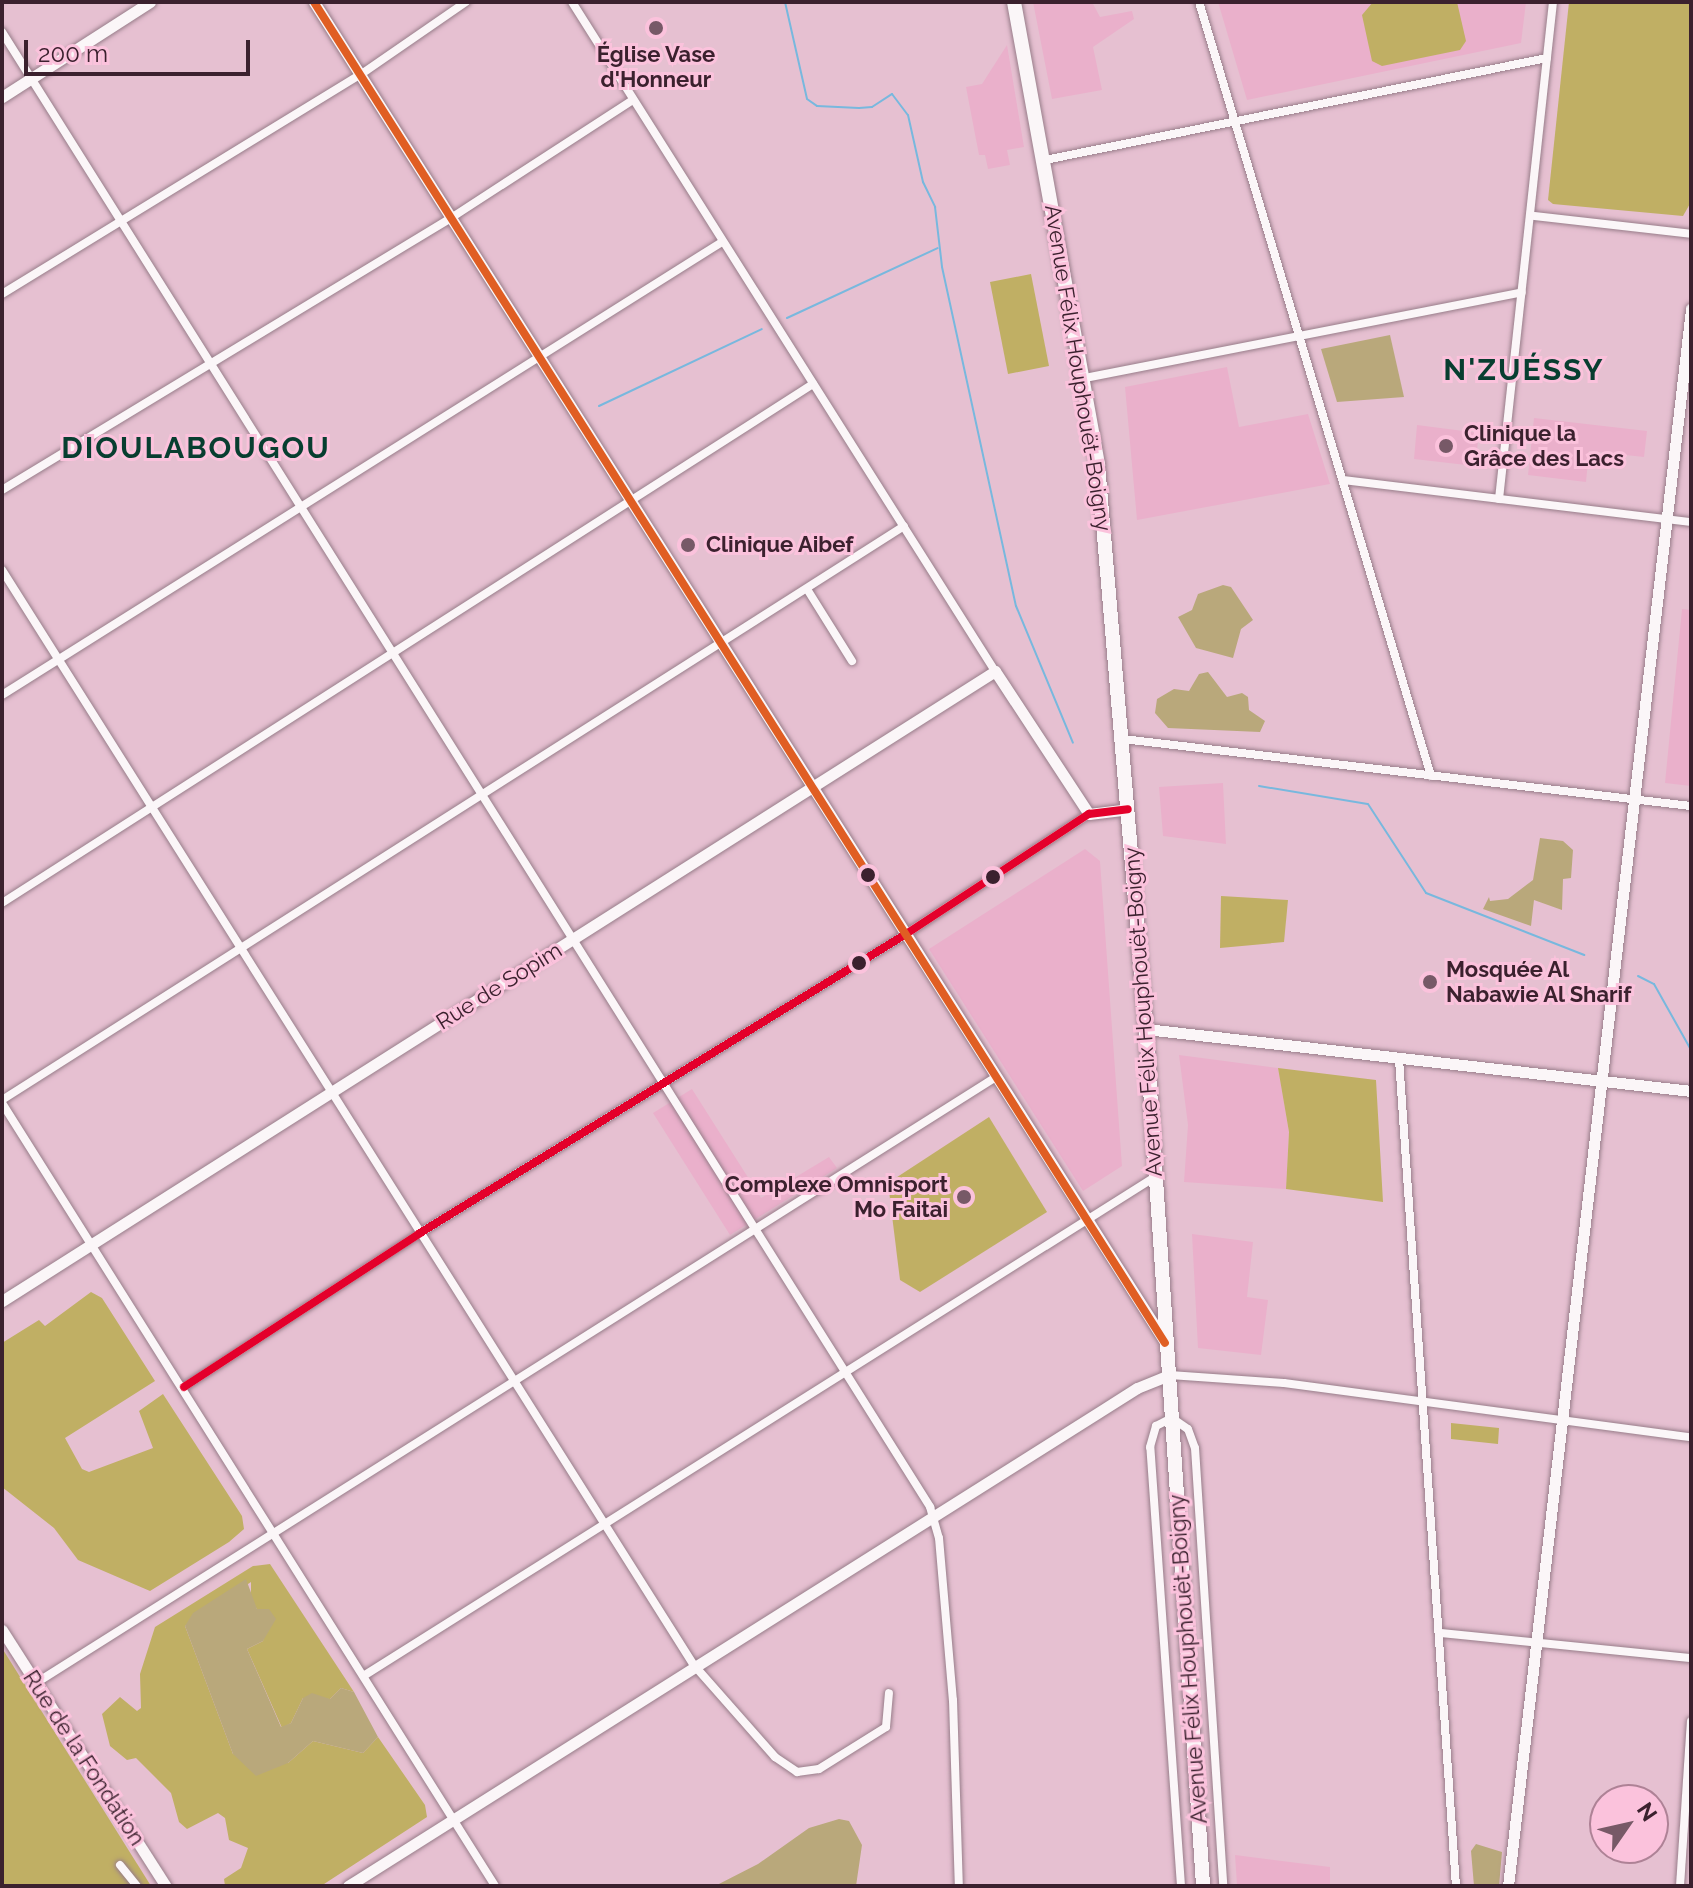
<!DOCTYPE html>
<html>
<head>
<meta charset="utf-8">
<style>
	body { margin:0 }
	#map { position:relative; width:1693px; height:1888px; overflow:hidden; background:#e6c0d1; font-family:Raleway,sans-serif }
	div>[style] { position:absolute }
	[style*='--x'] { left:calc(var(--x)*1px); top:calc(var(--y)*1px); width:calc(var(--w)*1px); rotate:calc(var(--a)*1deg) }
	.built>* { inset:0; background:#eab0cb }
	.green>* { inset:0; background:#c0af64 }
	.forest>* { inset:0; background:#b9a87b }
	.stream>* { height:2px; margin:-1px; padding:0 1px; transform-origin:1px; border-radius:1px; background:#78b8de }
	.roads { filter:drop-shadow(0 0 2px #987d8a) drop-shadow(0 0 2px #987d8a) }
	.street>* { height:8px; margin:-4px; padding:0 4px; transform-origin:4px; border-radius:4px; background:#fbf6f8 }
	.secondary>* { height:11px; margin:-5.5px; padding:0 5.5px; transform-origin:5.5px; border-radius:5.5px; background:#fbf6f8 }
	.highway>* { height:14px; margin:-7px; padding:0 7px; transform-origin:7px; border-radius:7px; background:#fbf6f8 }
	.bus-1>* { height:8px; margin:-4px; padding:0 4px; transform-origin:4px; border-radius:4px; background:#e4002b }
	.bus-2>* { height:8px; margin:-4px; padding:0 4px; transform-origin:4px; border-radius:4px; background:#e05e23 }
	.dots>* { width:22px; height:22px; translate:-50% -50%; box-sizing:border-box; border:4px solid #fbc2dc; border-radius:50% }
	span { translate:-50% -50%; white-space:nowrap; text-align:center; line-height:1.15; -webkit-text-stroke:6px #fbc2dc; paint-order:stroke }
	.poi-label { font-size:22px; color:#3b212e; font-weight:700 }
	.left { translate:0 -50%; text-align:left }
	.right { translate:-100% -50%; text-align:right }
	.street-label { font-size:22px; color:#3b212e }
	.district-label { font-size:30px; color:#083e30; font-weight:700; letter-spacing:2px }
	.frame { position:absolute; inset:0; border:4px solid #3b212e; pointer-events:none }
	.north { position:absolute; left:1589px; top:1784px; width:80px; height:80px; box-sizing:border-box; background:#fbc2dc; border:2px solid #ae8296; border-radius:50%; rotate:56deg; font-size:22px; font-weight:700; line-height:32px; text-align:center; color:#3b212e }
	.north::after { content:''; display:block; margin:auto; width:28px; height:36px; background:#775967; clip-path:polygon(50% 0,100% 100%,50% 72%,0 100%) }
	.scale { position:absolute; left:24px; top:40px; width:226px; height:36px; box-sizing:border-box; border:4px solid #3b212e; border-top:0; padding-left:10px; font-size:24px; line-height:28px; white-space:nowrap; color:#3b212e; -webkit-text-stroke:6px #fbc2dc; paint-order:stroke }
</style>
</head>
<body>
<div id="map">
	<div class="built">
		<i style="clip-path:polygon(1033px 2px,1092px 2px,1100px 17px,1132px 11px,1134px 19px,1093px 47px,1102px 90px,1052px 99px)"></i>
		<i style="clip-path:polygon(1218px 2px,1526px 2px,1521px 43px,1247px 100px)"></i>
		<i style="clip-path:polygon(1007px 45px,1024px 147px,1007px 150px,1010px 165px,988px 169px,985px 155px,979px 155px,966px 87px,982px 84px)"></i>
		<i style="clip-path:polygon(1227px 367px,1239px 427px,1308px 414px,1330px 484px,1137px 520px,1125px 387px)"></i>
		<i style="clip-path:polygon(1534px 418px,1647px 431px,1644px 457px,1589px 451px,1586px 482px,1528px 475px)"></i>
		<i style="clip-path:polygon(1417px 425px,1479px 433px,1475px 466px,1414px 459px)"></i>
		<i style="clip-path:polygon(1682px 609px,1691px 610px,1691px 786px,1665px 783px)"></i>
		<i style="clip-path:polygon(1223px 783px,1226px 844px,1163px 836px,1159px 787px)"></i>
		<i style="clip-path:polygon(1085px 849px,1100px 861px,1122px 1166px,1083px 1191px,929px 949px)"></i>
		<i style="clip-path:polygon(1179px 1055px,1278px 1068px,1289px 1132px,1286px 1189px,1184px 1182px,1188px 1125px)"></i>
		<i style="clip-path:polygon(692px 1089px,761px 1198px,829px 1157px,837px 1168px,730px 1235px,653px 1113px)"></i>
		<i style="clip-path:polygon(1192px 1234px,1253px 1242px,1247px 1297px,1268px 1300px,1261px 1355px,1198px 1348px)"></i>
		<i style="clip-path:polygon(1235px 1855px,1330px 1867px,1330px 1886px,1237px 1886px)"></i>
	</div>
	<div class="green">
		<i style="clip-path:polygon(1373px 2px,1457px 2px,1466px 41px,1460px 50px,1382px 66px,1372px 61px,1362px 15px)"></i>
		<i style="clip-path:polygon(1569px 2px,1691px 2px,1691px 202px,1683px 216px,1553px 204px,1548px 200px)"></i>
		<i style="clip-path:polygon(1031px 274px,1049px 366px,1008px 374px,990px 282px)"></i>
		<i style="clip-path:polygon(1221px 896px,1288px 900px,1284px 942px,1220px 948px)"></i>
		<i style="clip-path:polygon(1278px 1068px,1376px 1080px,1383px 1202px,1286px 1189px,1289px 1132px)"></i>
		<i style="clip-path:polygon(989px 1117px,1047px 1212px,920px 1292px,900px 1280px,888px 1183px)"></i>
		<i style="clip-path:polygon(91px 1292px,102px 1298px,155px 1381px,65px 1438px,82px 1469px,89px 1472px,153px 1448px,139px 1411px,163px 1394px,242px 1516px,244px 1529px,229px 1542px,150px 1591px,78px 1560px,54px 1528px,2px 1487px,2px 1343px,39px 1320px,45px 1326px)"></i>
		<i style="clip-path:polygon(1451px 1423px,1499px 1428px,1498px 1444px,1451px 1439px)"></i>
		<i style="clip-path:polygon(270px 1564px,354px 1692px,341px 1688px,330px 1699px,303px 1698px,291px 1723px,282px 1728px,247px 1649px,263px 1641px,269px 1609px,257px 1609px,251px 1601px,251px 1582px,185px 1626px,233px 1754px,288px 1763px,313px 1741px,363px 1753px,378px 1737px,425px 1805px,427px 1817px,321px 1886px,225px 1886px,224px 1879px,241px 1868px,248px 1848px,229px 1840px,225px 1818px,218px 1813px,187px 1829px,179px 1822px,171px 1793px,136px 1758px,127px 1760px,110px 1746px,102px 1714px,120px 1697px,137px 1711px,141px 1708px,140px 1674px,155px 1627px,253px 1566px)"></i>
		<i style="clip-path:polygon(2px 1648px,151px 1886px,2px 1886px)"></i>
	</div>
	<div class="forest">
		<i style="clip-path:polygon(1390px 335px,1404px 397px,1337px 402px,1321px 349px)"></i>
		<i style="clip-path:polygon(1223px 585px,1231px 587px,1253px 620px,1241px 629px,1233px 658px,1196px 648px,1178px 617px,1192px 610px,1198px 594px)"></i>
		<i style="clip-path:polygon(1208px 672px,1227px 697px,1242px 693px,1248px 697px,1249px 710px,1265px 721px,1260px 732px,1168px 728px,1155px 713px,1157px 699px,1174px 689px,1189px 691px,1199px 674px)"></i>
		<i style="clip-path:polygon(1540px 838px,1563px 841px,1573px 850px,1571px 878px,1563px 879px,1562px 910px,1534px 900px,1531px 926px,1483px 909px,1489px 897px,1490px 901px,1508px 899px,1533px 880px)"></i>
		<i style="clip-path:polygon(246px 1579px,257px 1609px,269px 1609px,276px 1619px,263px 1641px,247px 1649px,281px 1727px,291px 1723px,303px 1698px,312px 1693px,330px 1699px,341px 1688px,354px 1692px,378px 1737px,363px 1753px,313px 1741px,288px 1763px,256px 1776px,233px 1754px,185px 1626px,193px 1613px)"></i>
		<i style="clip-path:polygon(839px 1819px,849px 1821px,862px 1845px,856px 1886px,715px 1886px,758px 1864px,809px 1828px)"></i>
		<i style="clip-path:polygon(1476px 1844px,1502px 1852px,1499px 1886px,1474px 1886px,1471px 1851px)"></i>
	</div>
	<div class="stream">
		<i style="--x:785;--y:2;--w:99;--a:77.2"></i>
		<i style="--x:807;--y:99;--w:12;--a:35"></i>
		<i style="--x:817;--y:106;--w:42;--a:2.7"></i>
		<i style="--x:859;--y:108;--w:13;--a:-4"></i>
		<i style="--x:872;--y:107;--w:24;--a:-33"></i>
		<i style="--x:892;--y:94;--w:26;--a:53"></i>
		<i style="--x:908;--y:115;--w:69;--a:77.4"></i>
		<i style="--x:923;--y:182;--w:28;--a:64"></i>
		<i style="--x:935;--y:207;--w:60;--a:83.3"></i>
		<i style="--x:942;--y:267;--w:347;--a:77.7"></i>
		<i style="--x:1016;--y:606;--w:148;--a:67.4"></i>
		<i style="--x:787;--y:318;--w:166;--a:-24.9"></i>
		<i style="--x:599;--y:406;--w:180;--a:-25.3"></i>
		<i style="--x:1259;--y:786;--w:110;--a:9.4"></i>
		<i style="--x:1368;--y:804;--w:106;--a:56.9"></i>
		<i style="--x:1426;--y:893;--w:170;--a:21.4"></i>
		<i style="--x:1638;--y:976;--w:18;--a:27"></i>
		<i style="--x:1654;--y:984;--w:76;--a:60.7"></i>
	</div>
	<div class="roads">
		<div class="street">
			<i style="--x:572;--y:2;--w:792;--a:57.7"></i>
			<i style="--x:1199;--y:2;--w:808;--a:73.31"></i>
			<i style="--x:2;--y:32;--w:1743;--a:57.82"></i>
			<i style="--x:930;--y:1507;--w:32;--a:74"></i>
			<i style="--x:939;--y:1538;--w:163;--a:85.1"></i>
			<i style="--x:953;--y:1700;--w:186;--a:88.2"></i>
			<i style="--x:1045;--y:160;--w:512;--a:-11.49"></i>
			<i style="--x:1534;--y:216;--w:158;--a:6.5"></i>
			<i style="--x:2;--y:294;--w:420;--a:-31.5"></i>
			<i style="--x:360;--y:75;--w:129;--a:-34.6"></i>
			<i style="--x:1085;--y:378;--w:445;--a:-11.1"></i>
			<i style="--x:1343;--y:480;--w:351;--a:6.9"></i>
			<i style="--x:2;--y:490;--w:525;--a:-31.21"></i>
			<i style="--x:451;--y:218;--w:217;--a:-33"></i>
			<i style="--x:1499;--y:499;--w:500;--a:-83.8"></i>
			<i style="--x:2;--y:570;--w:1294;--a:57.72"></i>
			<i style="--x:693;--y:1664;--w:124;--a:48.6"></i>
			<i style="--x:775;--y:1757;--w:27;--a:34"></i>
			<i style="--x:797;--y:1772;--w:22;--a:-8"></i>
			<i style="--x:819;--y:1769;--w:79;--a:-32.1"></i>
			<i style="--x:886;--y:1727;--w:34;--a:-85"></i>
			<i style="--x:807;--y:589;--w:85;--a:58"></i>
			<i style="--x:2;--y:695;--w:851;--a:-32.18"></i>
			<i style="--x:1123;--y:739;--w:572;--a:6.73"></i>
			<i style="--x:2;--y:903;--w:963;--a:-32.62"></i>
			<i style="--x:1399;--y:1059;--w:829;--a:86.06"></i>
			<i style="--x:2;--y:1100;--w:1069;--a:-32.47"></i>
			<i style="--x:2;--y:1103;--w:925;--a:57.8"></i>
			<i style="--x:1170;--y:1375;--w:114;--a:4"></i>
			<i style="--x:1284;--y:1383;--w:411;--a:7.6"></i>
			<i style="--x:184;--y:1387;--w:282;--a:-33.1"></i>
			<i style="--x:420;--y:1233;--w:571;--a:-31.6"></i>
			<i style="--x:906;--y:934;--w:219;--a:-33.3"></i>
			<i style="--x:1440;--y:1633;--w:252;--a:5.7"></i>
			<i style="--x:365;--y:1675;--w:934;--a:-32.23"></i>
			<i style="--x:36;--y:1683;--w:1135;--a:-32.26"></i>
			<i style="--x:120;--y:1865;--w:27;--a:51"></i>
			<i style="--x:1181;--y:1886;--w:440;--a:-94"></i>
			<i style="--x:1150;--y:1447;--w:22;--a:-74"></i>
			<i style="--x:1156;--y:1426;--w:18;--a:-27"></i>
			<i style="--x:1172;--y:1418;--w:19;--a:35"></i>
			<i style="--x:1188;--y:1429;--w:20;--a:70"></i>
			<i style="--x:1195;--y:1448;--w:439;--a:86.3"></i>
			<i style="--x:1680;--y:1886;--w:165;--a:-86.2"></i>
		</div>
		<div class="secondary">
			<i style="--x:314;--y:2;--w:1591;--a:57.58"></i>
			<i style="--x:2;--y:97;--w:176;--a:-32.7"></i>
			<i style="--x:1146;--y:1029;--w:549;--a:6.49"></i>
			<i style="--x:2;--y:1301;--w:1176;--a:-32.39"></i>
			<i style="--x:995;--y:671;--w:171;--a:56.7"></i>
			<i style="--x:1089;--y:814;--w:39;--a:-7"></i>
			<i style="--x:2;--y:1630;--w:304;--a:57.4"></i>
			<i style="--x:348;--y:1886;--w:933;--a:-32.26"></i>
			<i style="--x:1137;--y:1388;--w:35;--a:-22"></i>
			<i style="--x:1508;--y:1886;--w:1588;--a:-83.38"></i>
		</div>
		<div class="highway">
			<i style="--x:1014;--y:2;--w:471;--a:79.7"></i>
			<i style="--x:1098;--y:465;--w:566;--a:85.14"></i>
			<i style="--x:1146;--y:1029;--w:859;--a:86.19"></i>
		</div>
	</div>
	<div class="bus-1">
		<i style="--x:184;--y:1387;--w:282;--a:-33.1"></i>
		<i style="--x:420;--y:1233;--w:571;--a:-31.6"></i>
		<i style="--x:906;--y:934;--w:219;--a:-33.3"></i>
		<i style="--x:1089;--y:814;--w:39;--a:-7"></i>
	</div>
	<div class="bus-2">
		<i style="--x:314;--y:2;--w:1588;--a:57.6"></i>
	</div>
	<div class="dots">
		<i style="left:656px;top:28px;background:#775967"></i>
		<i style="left:1446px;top:446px;background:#775967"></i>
		<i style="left:688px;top:545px;background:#775967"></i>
		<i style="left:868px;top:875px;background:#3b212e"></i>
		<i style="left:993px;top:877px;background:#3b212e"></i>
		<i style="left:859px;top:963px;background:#3b212e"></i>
		<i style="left:1430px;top:982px;background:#775967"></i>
		<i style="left:964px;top:1197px;background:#775967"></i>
	</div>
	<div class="poi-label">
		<span style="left:656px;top:67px">Église Vase<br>d'Honneur</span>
		<span class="left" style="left:1464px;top:446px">Clinique la<br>Grâce des Lacs</span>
		<span class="left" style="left:706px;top:545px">Clinique Aibef</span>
		<span class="left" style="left:1446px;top:982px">Mosquée Al<br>Nabawie Al Sharif</span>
		<span class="right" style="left:948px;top:1197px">Complexe Omnisport<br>Mo Faitai</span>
	</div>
	<div class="street-label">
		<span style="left:1078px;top:368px;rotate:81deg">Avenue Félix Houphouët-Boigny</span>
		<span style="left:499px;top:986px;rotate:-32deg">Rue de Sopim</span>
		<span style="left:1143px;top:1012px;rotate:-94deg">Avenue Félix Houphouët-Boigny</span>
		<span style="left:1188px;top:1659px;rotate:-94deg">Avenue Félix Houphouët-Boigny</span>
		<span style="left:84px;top:1758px;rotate:57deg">Rue de la Fondation</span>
	</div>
	<div class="district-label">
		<span style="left:1524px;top:370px">N'ZUÉSSY</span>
		<span style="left:196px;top:448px">DIOULABOUGOU</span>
	</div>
	<div class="frame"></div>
	<div class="north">N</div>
	<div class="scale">200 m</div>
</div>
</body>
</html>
